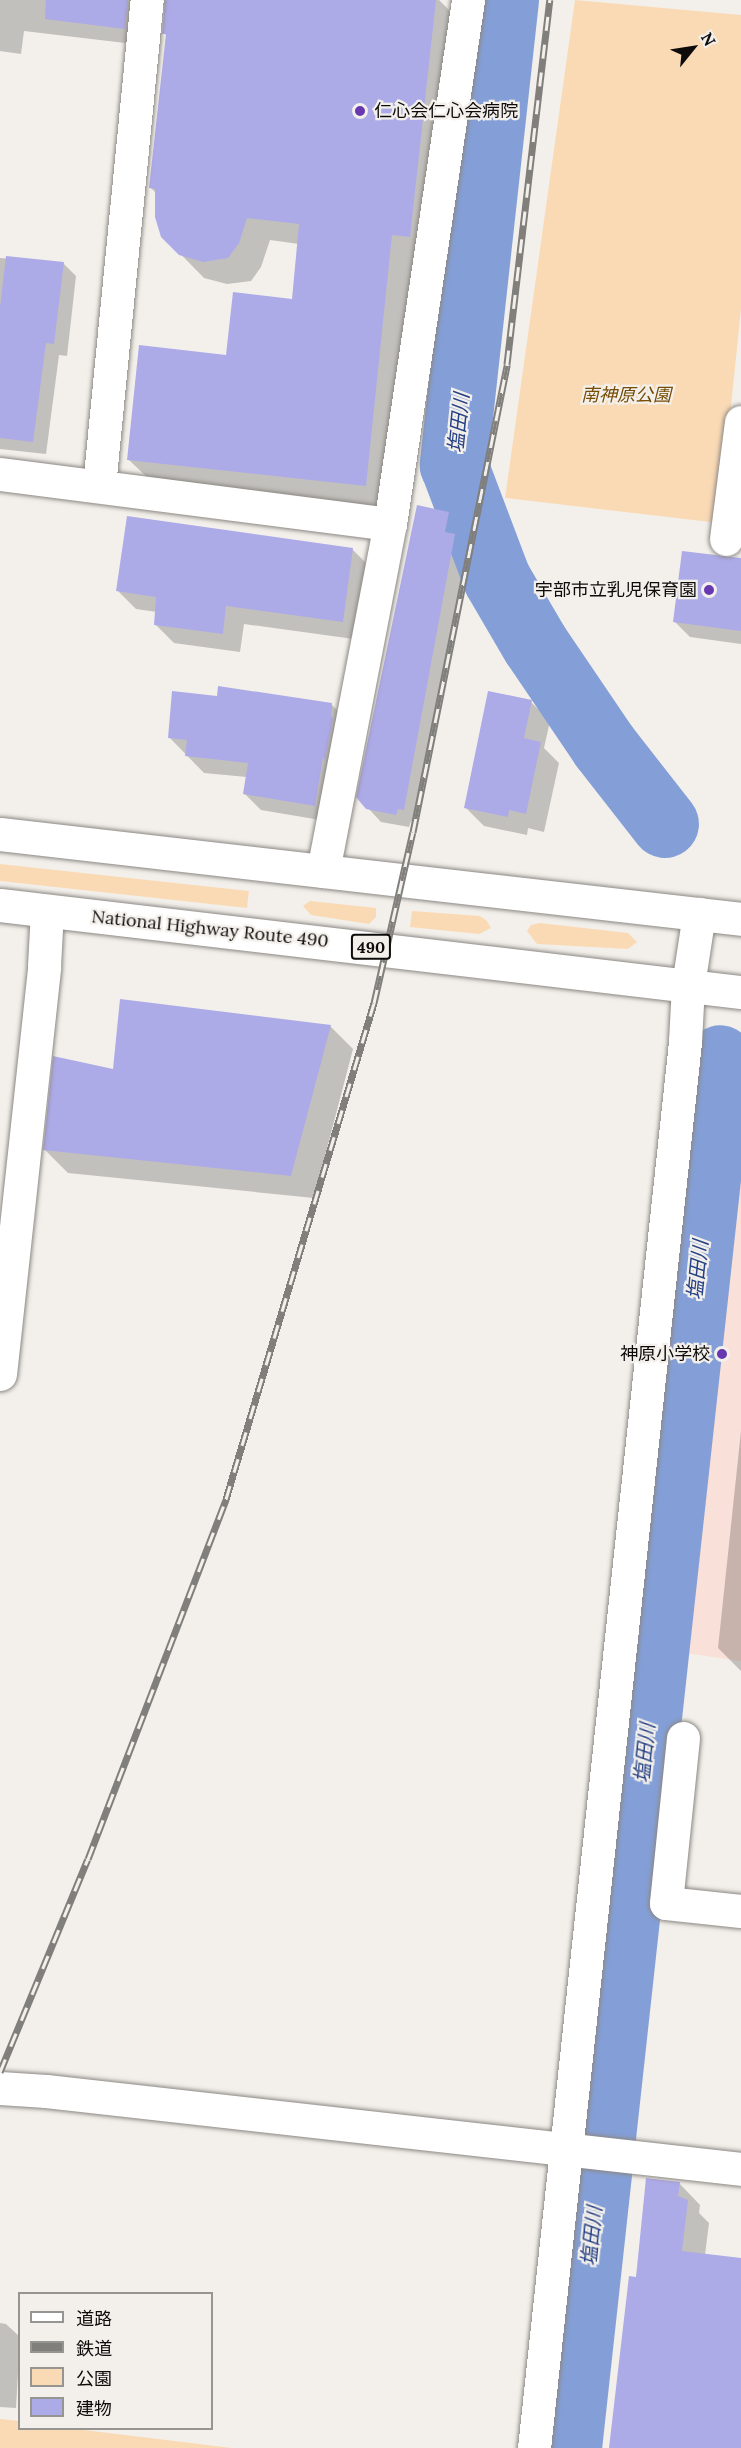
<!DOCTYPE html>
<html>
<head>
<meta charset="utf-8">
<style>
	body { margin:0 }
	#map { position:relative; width:741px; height:2448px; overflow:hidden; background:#f3f0eb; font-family:Lora,"Noto Sans JP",serif }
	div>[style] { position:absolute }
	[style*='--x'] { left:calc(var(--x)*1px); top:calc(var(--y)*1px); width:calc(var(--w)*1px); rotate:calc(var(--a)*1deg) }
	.education>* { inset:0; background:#f9e0d8 }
	.green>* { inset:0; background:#fadab5 }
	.shadow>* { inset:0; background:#0003 }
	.river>* { height:68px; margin:-34px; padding:0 34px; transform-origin:34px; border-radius:34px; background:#849fd7 }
	.building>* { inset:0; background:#adaae8 }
	.roads { filter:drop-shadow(0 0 2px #8c8884) drop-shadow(0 0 2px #8c8884) }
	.minor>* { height:33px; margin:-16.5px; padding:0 16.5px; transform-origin:16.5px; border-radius:16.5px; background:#fff }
	.highway>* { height:33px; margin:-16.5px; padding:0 16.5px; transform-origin:16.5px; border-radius:16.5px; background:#fff }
	.rail>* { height:7px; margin-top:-3.5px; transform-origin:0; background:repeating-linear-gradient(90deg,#f3f0eb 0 14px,#817f7c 0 28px); box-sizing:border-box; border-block:2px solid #817f7c }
	.dots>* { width:16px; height:16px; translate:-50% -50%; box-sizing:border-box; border:3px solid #f3f0eb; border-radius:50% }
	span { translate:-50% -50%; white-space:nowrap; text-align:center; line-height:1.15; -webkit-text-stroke:4.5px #f3f0eb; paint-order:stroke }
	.shield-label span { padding:2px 4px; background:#f3f0eb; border:2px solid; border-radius:4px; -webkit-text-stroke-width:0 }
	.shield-label { font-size:16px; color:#0d0c0b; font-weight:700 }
	.poi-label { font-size:18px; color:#0d0c0b }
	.left { translate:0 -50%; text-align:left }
	.right { translate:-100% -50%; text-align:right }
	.park-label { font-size:18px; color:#774c06; font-style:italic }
	.street-label { font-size:18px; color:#0d0c0b }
	.water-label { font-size:20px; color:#264185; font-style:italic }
	.legend { position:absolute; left:18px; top:2292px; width:195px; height:138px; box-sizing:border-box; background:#f3f0eb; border:2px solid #979591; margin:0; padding:8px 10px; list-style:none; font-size:18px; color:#0d0c0b }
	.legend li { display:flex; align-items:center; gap:12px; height:30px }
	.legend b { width:30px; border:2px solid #979591 }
	.north { position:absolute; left:663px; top:18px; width:60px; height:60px; -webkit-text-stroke:4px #f3f0eb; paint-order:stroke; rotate:60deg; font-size:16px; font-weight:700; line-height:24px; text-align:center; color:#0d0c0b }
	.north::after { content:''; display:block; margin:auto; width:21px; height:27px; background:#0d0c0b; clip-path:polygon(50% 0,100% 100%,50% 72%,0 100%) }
</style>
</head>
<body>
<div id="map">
	<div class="education">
		<i style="clip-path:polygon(735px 1056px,741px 1057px,741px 1661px,671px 1651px)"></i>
	</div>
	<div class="green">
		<i style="clip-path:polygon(575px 0,741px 15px,741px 309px,719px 523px,505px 498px)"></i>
		<i style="clip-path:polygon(0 864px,249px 891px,247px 908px,0 881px)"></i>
		<i style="clip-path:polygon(310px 901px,376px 908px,376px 917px,369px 924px,311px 915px,303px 906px)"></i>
		<i style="clip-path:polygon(412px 911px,480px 916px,487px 921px,491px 928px,479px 934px,410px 927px)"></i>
		<i style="clip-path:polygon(540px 923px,628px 933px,637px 942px,628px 949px,537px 944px,527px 931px,531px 925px)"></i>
		<i style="clip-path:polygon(0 2419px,19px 2421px,20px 2428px,76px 2429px,232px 2448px,0 2448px)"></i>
	</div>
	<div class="shadow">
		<i style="clip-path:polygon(0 0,146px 0,142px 45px,24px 31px,21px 54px,0 51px)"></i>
		<i style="clip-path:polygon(160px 0,439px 0,459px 20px,388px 508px,152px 482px,128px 459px,228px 356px,293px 300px,299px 244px,270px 240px,261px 267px,251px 281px,227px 284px,204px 278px,163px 236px,157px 194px,150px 187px,167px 36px,164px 33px,165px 5px)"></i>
		<i style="clip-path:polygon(0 258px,63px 263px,76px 276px,67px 356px,59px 355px,46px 454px,0 449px)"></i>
		<i style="clip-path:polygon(448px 514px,461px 527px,458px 540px,468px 549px,417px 822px,411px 821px,409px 827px,381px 822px,368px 808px)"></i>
		<i style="clip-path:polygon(352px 549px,370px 567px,361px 640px,244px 624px,240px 652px,174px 643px,156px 625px,157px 612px,136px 609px,118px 591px)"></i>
		<i style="clip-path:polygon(741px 560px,741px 644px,690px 637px,674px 621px)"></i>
		<i style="clip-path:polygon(219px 697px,332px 705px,349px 722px,332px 822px,261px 810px,244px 793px,247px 777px,204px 773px,169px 737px)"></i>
		<i style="clip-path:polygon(531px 702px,550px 721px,544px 748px,559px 763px,544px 832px,528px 828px,527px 835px,484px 826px,465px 807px)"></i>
		<i style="clip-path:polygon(330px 1026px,353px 1049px,314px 1198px,68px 1173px,45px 1150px)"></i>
		<i style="clip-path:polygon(741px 1431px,741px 1671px,718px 1648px)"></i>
		<i style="clip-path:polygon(679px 2183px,700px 2205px,699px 2213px,709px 2223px,705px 2255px,741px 2259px,741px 2448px,611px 2448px,637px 2279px)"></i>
		<i style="clip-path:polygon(0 2323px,6px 2324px,20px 2337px,16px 2408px,0 2407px)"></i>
	</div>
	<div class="river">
		<i style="--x:505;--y:0;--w:468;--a:96.3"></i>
		<i style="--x:454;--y:465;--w:122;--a:69.3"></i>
		<i style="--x:497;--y:579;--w:75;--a:59.7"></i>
		<i style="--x:535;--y:644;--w:123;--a:55.9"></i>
		<i style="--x:604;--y:746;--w:99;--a:52"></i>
		<i style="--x:568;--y:2448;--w:1397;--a:-83.75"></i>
	</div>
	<div class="building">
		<i style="clip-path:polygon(46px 0,128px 0,125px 29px,45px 19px)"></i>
		<i style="clip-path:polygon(165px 0,436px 0,410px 237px,392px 235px,366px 486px,127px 460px,139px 345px,226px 355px,233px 292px,292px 299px,299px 224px,247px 218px,239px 243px,228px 258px,203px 262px,179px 255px,161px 237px,155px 217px,155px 189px,149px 188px,166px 34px,162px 34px)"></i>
		<i style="clip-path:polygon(6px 256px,64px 262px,54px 344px,46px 343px,33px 442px,0 438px,0 307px)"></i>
		<i style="clip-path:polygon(417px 505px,449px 512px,445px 532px,455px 534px,404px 810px,398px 809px,396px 815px,366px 809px,356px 797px)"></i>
		<i style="clip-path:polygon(127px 516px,353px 548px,343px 622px,226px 606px,223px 634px,154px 625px,156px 597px,116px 591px)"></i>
		<i style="clip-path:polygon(682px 551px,741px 558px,741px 631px,673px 622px)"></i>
		<i style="clip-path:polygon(218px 686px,332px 703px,331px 717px,333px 718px,325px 760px,323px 757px,315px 806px,243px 794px,248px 763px,185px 756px,187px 740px,168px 738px,172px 691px,217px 696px)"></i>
		<i style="clip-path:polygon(488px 691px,532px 700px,524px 738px,541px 742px,526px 814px,509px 810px,508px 817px,464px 808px)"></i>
		<i style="clip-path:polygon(120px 999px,331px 1025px,291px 1176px,43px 1150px,53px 1056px,113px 1069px)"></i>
		<i style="clip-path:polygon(646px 2178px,680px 2182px,678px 2196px,688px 2200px,682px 2251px,741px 2258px,741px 2448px,609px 2448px,629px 2276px,636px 2277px)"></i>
	</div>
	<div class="roads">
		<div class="minor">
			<i style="--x:0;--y:474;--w:393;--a:7.3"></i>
			<i style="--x:99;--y:486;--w:488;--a:-84.4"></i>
			<i style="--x:726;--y:539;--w:118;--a:-82.7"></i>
			<i style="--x:323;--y:871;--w:353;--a:-79.1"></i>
			<i style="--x:390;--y:524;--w:530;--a:-81.53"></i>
			<i style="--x:0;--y:1374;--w:410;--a:-83.8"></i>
			<i style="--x:44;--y:966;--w:55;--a:-86.9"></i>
			<i style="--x:683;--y:1738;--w:166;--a:95.9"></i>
			<i style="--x:666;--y:1903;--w:75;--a:6.1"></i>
			<i style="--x:0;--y:2088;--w:46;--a:3.7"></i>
			<i style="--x:46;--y:2091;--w:699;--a:6.4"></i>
			<i style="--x:534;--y:2448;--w:1415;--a:-83.87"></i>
			<i style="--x:685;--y:1041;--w:56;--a:-86.9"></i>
			<i style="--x:688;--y:985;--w:72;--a:-81.2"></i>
		</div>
		<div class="highway">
			<i style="--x:0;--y:834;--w:746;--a:6.54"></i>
			<i style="--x:0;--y:905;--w:746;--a:6.7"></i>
		</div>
	</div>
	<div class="rail">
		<i style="--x:0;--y:2072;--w:230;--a:-67.6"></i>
		<i style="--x:88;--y:1859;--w:386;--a:-69"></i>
		<i style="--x:226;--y:1499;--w:518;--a:-73.39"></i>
		<i style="--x:374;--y:1003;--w:175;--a:-77.2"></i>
		<i style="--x:413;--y:832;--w:477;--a:-78.6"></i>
		<i style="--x:507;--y:364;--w:367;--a:-83.3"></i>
	</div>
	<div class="dots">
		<i style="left:360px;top:111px;background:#6738af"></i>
		<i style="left:709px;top:590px;background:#6738af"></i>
		<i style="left:722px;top:1354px;background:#6738af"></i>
	</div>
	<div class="shield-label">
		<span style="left:371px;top:947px">490</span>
	</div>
	<div class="poi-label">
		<span class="left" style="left:374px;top:111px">仁心会仁心会病院</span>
		<span class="right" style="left:697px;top:590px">宇部市立乳児保育園</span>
		<span class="right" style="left:710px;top:1354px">神原小学校</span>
	</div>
	<div class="park-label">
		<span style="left:626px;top:395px">南神原公園</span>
	</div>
	<div class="street-label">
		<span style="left:210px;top:929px;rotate:6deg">National Highway Route 490</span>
	</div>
	<div class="water-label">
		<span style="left:458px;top:423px;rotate:-84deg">塩田川</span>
		<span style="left:697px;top:1270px;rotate:-84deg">塩田川</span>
		<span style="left:644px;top:1753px;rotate:-84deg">塩田川</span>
		<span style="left:591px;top:2236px;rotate:-84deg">塩田川</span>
	</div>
	<ul class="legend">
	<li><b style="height:8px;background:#fff"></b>道路</li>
	<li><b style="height:8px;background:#817f7c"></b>鉄道</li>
	<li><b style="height:16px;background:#fadab5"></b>公園</li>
	<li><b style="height:16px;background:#adaae8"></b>建物</li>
	</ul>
	<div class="north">N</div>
</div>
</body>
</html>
